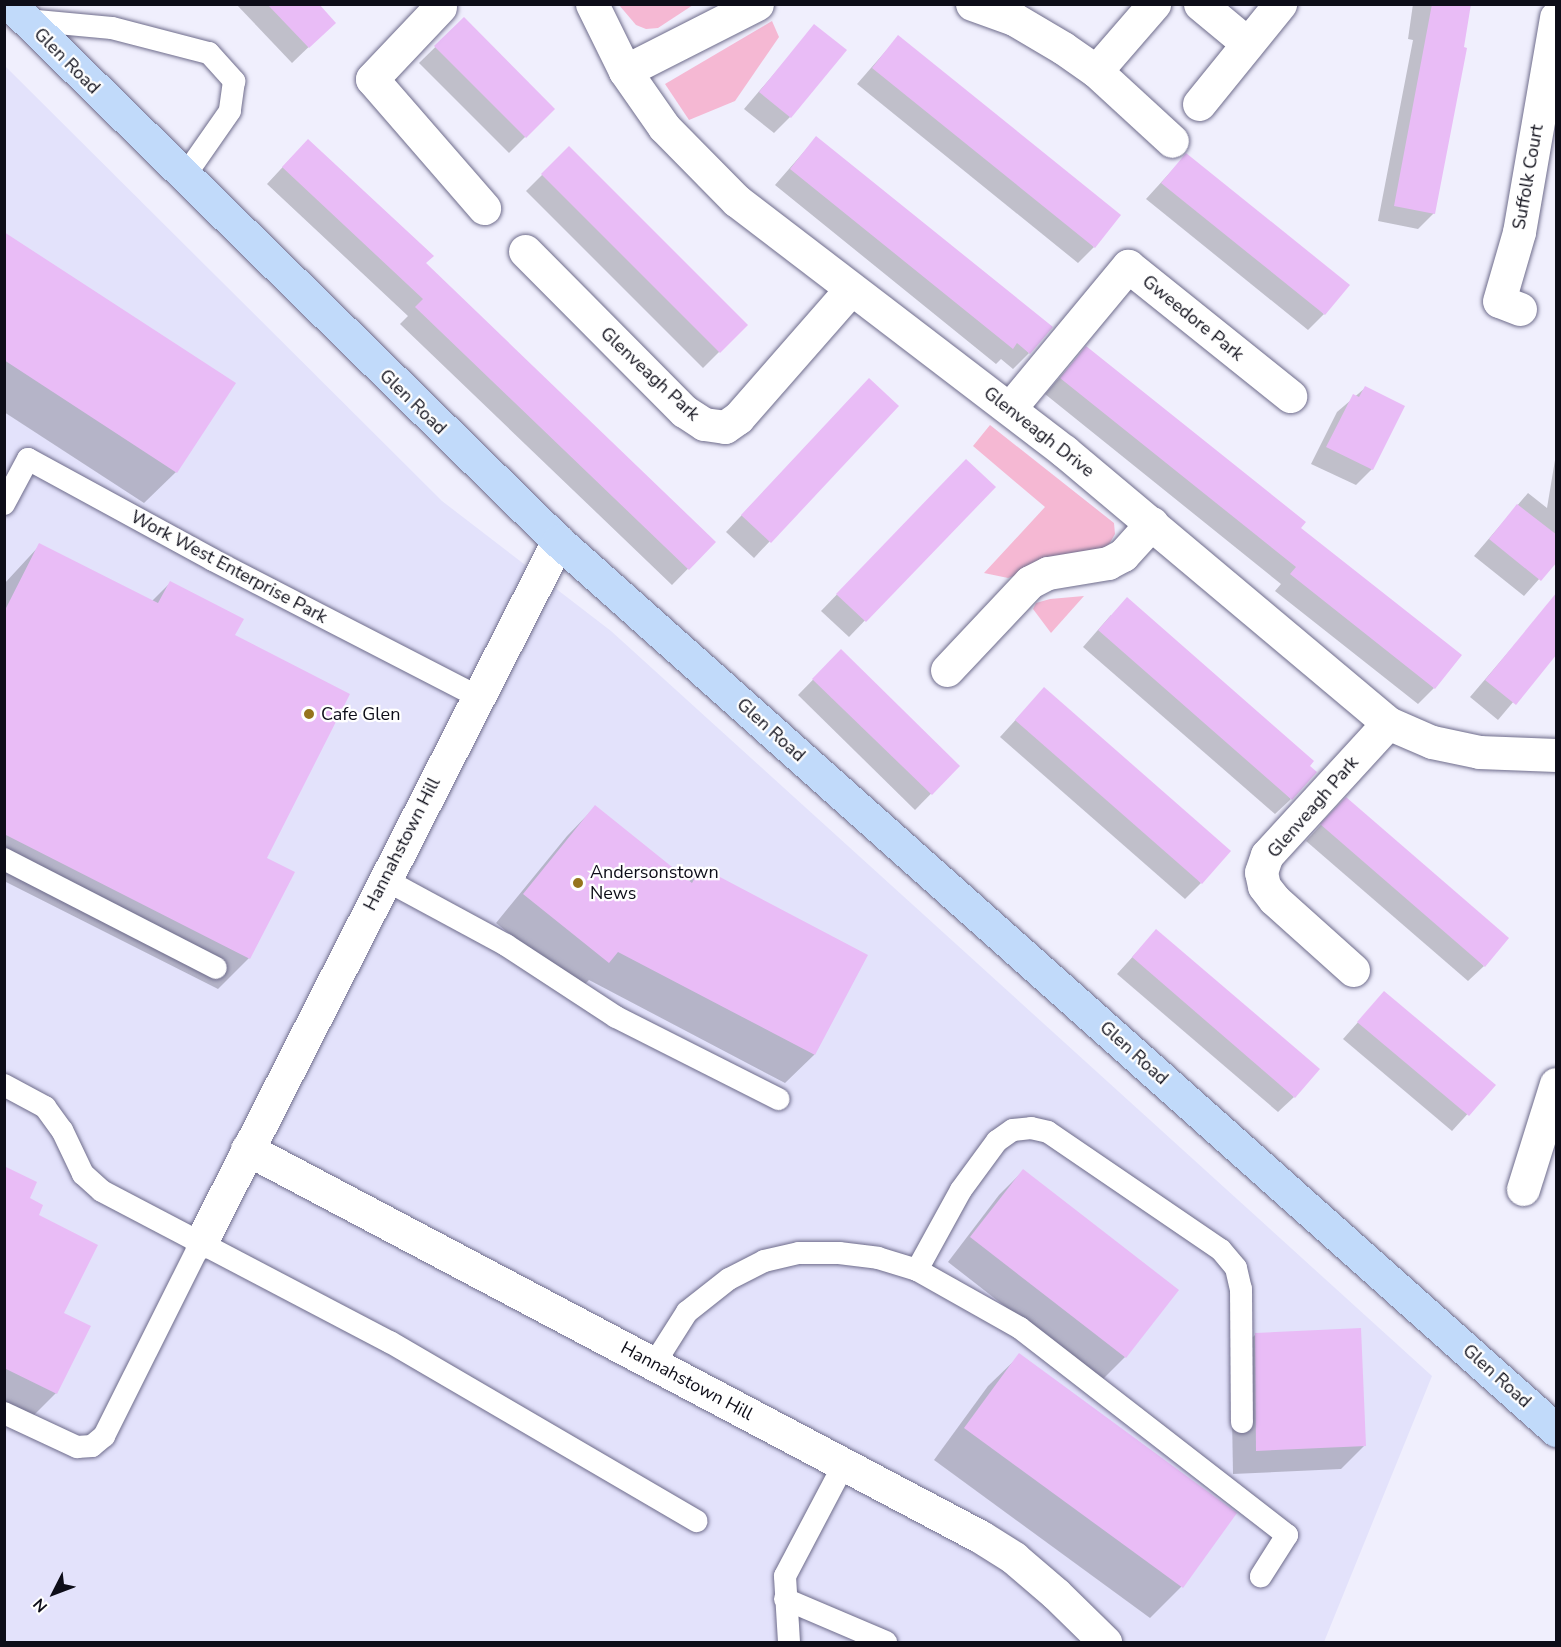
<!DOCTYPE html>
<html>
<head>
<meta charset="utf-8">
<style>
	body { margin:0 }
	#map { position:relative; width:1561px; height:1647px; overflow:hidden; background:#f0effd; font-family:"Nunito Sans",sans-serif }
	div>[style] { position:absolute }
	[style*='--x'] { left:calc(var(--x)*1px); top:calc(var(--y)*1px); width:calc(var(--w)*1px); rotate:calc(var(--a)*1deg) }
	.built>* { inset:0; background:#e3e2fb }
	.green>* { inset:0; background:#f5b8d3 }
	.shadow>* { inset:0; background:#0003 }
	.building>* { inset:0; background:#e9bcf6 }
	.roads { filter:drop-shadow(0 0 2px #6e6c8b) drop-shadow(0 0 2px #6e6c8b) }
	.lane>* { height:22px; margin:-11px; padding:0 11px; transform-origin:11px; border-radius:11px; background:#fff }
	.street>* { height:33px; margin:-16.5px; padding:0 16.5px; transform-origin:16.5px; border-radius:16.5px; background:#fff }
	.primary>* { height:33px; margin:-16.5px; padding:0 16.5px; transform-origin:16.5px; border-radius:16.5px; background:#c1dafa }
	.dots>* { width:16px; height:16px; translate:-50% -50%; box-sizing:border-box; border:3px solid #fff; border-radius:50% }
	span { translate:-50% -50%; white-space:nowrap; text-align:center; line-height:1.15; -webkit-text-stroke:4.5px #fff; paint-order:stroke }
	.street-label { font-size:18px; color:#0d0d18 }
	.poi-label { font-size:18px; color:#0d0d18 }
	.left { translate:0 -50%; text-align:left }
	.frame { position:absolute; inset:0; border:6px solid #0d0d18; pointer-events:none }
	.north { position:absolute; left:24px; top:1563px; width:60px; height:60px; -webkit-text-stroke:4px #fff; paint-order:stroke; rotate:228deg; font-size:16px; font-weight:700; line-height:24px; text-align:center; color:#0d0d18 }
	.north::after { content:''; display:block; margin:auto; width:21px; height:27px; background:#0d0d18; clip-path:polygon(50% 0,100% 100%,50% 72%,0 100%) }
</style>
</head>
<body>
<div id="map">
	<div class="built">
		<i style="clip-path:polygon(4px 65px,442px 501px,611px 631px,1432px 1376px,1324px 1642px,5px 1642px)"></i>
	</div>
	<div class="green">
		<i style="clip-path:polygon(619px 5px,693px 5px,658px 28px,646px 29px,636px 25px)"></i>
		<i style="clip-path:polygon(772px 21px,779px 37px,735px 101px,689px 120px,665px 84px)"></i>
		<i style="clip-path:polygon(990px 425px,1114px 523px,1115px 534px,1108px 546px,1008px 578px,984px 573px,1045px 507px,973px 446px)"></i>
		<i style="clip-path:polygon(1084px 596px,1051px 633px,1033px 609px,1036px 603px,1050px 599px)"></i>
	</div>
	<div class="shadow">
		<i style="clip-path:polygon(236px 4px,317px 4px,318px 38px,292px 63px)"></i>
		<i style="clip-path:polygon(1413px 4px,1470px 4px,1434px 213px,1418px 229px,1378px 221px,1413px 40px,1408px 39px)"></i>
		<i style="clip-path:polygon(464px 19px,553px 109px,509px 153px,419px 63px)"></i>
		<i style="clip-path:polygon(815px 26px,790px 117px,774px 133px,744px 109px)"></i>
		<i style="clip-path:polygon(898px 37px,1094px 247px,1078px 263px,857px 84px)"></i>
		<i style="clip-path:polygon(816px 138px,1029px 353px,1013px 369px,1001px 359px,996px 364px,775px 185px)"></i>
		<i style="clip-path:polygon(569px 148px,746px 325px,703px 368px,526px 191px)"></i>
		<i style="clip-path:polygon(1186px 155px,1324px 314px,1308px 330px,1146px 199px)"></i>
		<i style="clip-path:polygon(292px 157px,424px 263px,714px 542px,672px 585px,400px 324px,408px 316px,267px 184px)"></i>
		<i style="clip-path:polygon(4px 234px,176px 472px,144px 503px,4px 412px)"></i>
		<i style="clip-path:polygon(1085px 349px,1299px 529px,1434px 688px,1418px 704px,1275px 591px,1281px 584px,1045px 394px)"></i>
		<i style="clip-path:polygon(1365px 388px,1372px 469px,1356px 485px,1311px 464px,1337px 412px)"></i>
		<i style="clip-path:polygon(853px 396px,897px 406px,754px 558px,726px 532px)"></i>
		<i style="clip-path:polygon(1556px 454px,1556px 560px,1524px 596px,1474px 556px,1528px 493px,1547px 508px)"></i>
		<i style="clip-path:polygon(950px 477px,993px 487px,849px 637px,821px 611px)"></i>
		<i style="clip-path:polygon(40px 545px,151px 602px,170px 583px,233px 636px,265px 858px,249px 958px,218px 989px,4px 881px,4px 584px)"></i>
		<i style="clip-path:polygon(1541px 614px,1556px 651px,1498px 720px,1470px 697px)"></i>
		<i style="clip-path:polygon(1111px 615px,1291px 799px,1275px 814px,1083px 647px)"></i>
		<i style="clip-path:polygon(841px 651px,958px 766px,915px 810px,798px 695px)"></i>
		<i style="clip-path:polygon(1044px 689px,1201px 883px,1185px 899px,1000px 737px)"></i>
		<i style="clip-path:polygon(595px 807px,688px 882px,701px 869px,866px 956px,814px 1055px,785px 1083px,589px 980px,579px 990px,496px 923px,567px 836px)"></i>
		<i style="clip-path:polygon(1330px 815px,1484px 966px,1468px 981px,1306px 841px)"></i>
		<i style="clip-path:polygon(1156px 931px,1294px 1097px,1278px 1112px,1117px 974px)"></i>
		<i style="clip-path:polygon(1384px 993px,1493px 1086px,1452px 1131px,1343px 1039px)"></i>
		<i style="clip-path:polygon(4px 1168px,37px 1216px,62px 1313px,56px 1393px,24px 1425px,4px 1415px)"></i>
		<i style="clip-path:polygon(1023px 1171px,1177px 1290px,1125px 1357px,1101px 1381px,948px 1262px,999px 1195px)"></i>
		<i style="clip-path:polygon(1255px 1335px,1365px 1445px,1341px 1469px,1233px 1474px,1231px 1359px)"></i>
		<i style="clip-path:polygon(1020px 1355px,1235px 1514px,1181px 1587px,1150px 1618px,934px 1460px,988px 1386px)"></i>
	</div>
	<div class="building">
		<i style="clip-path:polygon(267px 4px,319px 4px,336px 23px,309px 48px)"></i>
		<i style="clip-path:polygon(1432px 4px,1471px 4px,1464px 47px,1467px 48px,1435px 214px,1394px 206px)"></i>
		<i style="clip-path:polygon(464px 17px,555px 109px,526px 138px,434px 46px)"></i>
		<i style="clip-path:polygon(814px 24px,847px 50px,791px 118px,759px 92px)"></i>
		<i style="clip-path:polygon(898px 35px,1121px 215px,1095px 248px,872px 68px)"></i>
		<i style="clip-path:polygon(816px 136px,1053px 327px,1030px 354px,1017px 343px,1013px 349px,790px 169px)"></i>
		<i style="clip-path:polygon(308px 139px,434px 256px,426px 263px,716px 542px,689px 570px,415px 307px,423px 299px,282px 167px)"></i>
		<i style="clip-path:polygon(569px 146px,748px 325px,720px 353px,541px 174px)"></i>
		<i style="clip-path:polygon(1186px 153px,1350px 285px,1325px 315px,1161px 183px)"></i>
		<i style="clip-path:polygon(4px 232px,236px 383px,177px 473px,4px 360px)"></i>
		<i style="clip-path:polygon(1086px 346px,1306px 522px,1301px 528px,1462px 655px,1435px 689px,1290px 574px,1296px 567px,1060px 378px)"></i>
		<i style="clip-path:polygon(869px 378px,899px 406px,771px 543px,741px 515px)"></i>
		<i style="clip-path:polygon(1365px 386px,1405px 406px,1373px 470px,1326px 447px,1353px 394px,1359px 397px)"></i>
		<i style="clip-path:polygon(966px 459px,996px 487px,866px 622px,836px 594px)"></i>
		<i style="clip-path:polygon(1517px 504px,1557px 535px,1557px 562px,1541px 581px,1489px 539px)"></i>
		<i style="clip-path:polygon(39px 543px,158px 603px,170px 581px,244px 619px,235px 635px,350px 694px,267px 858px,295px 872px,250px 959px,4px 834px,4px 612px)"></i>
		<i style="clip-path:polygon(1557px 592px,1557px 654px,1516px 705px,1485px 680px)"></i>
		<i style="clip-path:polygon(1127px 597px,1314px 761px,1310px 766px,1317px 772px,1292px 800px,1098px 630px)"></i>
		<i style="clip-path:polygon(841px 649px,960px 766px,932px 795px,812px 679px)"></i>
		<i style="clip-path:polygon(1044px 687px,1231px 851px,1202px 884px,1015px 720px)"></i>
		<i style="clip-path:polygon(1346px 797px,1509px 938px,1485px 967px,1320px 824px)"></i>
		<i style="clip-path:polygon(595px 805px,692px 883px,701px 867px,868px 955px,815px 1055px,618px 952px,609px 963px,523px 894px)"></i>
		<i style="clip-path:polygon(1156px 929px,1320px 1069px,1295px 1098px,1132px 957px)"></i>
		<i style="clip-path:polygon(1384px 991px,1496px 1085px,1469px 1116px,1357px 1022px)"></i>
		<i style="clip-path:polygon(4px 1166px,37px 1182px,30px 1198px,43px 1205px,39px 1215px,98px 1245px,64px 1313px,91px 1326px,57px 1394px,4px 1368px)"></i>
		<i style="clip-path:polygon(1023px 1169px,1179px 1290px,1126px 1358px,970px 1237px)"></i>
		<i style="clip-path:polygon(1361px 1328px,1366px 1446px,1256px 1451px,1255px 1333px)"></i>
		<i style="clip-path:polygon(1019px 1353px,1237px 1513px,1183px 1588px,964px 1428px)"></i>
	</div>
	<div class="roads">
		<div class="lane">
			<i style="--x:26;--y:20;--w:86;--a:5.3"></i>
			<i style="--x:112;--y:28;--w:100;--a:14.5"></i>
			<i style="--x:209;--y:53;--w:38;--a:48"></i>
			<i style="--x:234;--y:81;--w:30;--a:98"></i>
			<i style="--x:230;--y:111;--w:80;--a:124.9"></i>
			<i style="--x:4;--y:504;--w:51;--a:-61.9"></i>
			<i style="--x:28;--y:459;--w:211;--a:28.6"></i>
			<i style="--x:213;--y:560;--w:297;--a:27.3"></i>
			<i style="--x:4;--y:859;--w:238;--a:27.2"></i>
			<i style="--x:384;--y:879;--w:139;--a:28.4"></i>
			<i style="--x:506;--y:945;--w:131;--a:33.2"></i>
			<i style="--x:616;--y:1017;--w:182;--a:26.8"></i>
			<i style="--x:4;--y:1085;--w:47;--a:28.2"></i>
			<i style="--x:45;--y:1107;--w:29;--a:54"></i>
			<i style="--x:62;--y:1130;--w:49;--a:64.5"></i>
			<i style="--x:83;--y:1174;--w:25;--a:42"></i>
			<i style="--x:102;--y:1191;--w:325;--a:27.7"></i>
			<i style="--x:390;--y:1342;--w:355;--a:30.3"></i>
			<i style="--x:917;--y:1270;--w:91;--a:-61.2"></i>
			<i style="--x:961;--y:1190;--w:61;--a:-53.7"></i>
			<i style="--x:997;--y:1141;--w:19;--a:-35"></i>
			<i style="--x:1013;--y:1130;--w:18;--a:-6"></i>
			<i style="--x:1031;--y:1128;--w:17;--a:13"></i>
			<i style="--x:1048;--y:1132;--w:209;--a:34.3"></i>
			<i style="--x:1221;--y:1250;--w:23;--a:50"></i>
			<i style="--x:1236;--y:1268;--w:22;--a:77"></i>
			<i style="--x:1241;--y:1289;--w:133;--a:89.6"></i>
			<i style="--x:654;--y:1364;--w:62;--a:-57.6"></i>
			<i style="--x:687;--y:1312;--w:53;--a:-38.2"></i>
			<i style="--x:729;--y:1279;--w:39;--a:-27"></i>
			<i style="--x:764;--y:1261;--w:36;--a:-13"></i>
			<i style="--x:799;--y:1253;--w:40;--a:0"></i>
			<i style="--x:839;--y:1253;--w:39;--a:7"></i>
			<i style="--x:878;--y:1258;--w:41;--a:17.1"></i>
			<i style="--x:917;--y:1270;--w:118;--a:29.4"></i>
			<i style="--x:1020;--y:1328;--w:338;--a:37.8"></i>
			<i style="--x:1287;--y:1535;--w:49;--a:122.4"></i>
			<i style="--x:4;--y:1413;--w:81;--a:25"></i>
			<i style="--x:77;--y:1447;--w:15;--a:-4"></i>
			<i style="--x:92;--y:1446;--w:16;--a:-40"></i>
			<i style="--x:104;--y:1436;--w:217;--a:-63.4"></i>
			<i style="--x:785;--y:1599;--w:110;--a:23.1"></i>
			<i style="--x:789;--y:1642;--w:66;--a:-93.5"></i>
			<i style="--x:785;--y:1576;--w:127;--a:-62.2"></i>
		</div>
		<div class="street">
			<i style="--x:592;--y:4;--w:75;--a:63.8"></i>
			<i style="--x:625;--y:71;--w:68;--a:55.1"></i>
			<i style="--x:664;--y:127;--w:104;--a:45.4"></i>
			<i style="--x:737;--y:201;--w:412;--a:37.4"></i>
			<i style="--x:1064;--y:451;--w:423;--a:40"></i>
			<i style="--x:1388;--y:723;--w:48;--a:23.4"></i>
			<i style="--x:1432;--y:742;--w:48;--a:12"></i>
			<i style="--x:1479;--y:752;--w:77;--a:2.2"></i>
			<i style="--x:972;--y:4;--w:45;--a:19.7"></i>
			<i style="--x:1014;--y:19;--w:57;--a:30.6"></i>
			<i style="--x:1063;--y:48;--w:40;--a:34.9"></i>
			<i style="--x:1096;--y:71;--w:103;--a:42.6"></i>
			<i style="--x:1200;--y:4;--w:62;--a:39.8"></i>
			<i style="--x:440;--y:7;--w:99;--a:133.4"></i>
			<i style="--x:372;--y:79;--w:171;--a:49"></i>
			<i style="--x:625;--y:71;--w:148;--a:-26.9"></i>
			<i style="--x:1096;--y:71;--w:89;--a:-49.1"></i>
			<i style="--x:1199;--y:104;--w:129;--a:-51"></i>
			<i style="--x:525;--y:251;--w:226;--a:45.2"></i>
			<i style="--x:684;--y:411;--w:24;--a:33"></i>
			<i style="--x:704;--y:424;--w:21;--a:8"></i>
			<i style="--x:725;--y:427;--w:16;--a:-35"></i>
			<i style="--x:738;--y:418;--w:171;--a:-48.8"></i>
			<i style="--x:1520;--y:309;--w:22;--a:-159"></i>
			<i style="--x:1499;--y:301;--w:72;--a:-73.8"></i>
			<i style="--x:1519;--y:232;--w:218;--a:-80.2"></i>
			<i style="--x:1010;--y:408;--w:185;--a:-50.3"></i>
			<i style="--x:1128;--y:266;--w:208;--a:38.7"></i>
			<i style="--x:947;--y:670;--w:121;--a:-46.7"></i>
			<i style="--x:1030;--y:582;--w:20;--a:-27"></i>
			<i style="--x:1048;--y:573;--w:61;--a:-9.5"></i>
			<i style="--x:1108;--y:563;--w:17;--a:-28"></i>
			<i style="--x:1123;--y:555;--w:43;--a:-47.8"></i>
			<i style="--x:1353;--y:970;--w:106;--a:-138.1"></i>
			<i style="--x:1274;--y:899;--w:16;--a:-128"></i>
			<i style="--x:1264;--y:886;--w:14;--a:-102"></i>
			<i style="--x:1261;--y:872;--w:18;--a:-71"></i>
			<i style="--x:1267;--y:855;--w:179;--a:-47.5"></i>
			<i style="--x:247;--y:1149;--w:830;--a:27.86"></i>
			<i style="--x:981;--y:1537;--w:39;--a:32"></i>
			<i style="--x:1014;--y:1558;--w:55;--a:40.6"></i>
			<i style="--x:1056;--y:1594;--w:69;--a:44.4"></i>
			<i style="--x:1523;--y:1189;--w:110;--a:-72.6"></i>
			<i style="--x:201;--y:1242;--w:787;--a:-63.01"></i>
		</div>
		<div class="primary">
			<i style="--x:10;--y:4;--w:767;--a:44.42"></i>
			<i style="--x:558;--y:541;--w:1337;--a:41.69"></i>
		</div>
	</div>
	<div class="dots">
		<i style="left:309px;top:714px;background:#96741d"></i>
		<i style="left:578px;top:883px;background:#96741d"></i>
	</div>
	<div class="street-label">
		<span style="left:67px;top:61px;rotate:45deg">Glen Road</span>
		<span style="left:1528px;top:177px;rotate:-80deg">Suffolk Court</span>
		<span style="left:1193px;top:318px;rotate:39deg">Gweedore Park</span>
		<span style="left:650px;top:374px;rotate:43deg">Glenveagh Park</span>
		<span style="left:413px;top:402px;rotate:44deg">Glen Road</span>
		<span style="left:1039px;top:432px;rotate:38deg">Glenveagh Drive</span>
		<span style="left:229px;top:567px;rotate:28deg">Work West Enterprise Park</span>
		<span style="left:771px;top:730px;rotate:42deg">Glen Road</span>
		<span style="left:1313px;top:807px;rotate:-49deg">Glenveagh Park</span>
		<span style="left:402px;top:844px;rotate:-63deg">Hannahstown Hill</span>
		<span style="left:1134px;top:1053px;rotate:42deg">Glen Road</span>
		<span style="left:1497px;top:1376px;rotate:42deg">Glen Road</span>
		<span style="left:687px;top:1381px;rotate:28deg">Hannahstown Hill</span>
	</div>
	<div class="poi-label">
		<span class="left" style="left:321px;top:714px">Cafe Glen</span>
		<span class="left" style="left:590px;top:883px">Andersonstown<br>News</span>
	</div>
	<div class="frame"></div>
	<div class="north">N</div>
</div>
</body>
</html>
